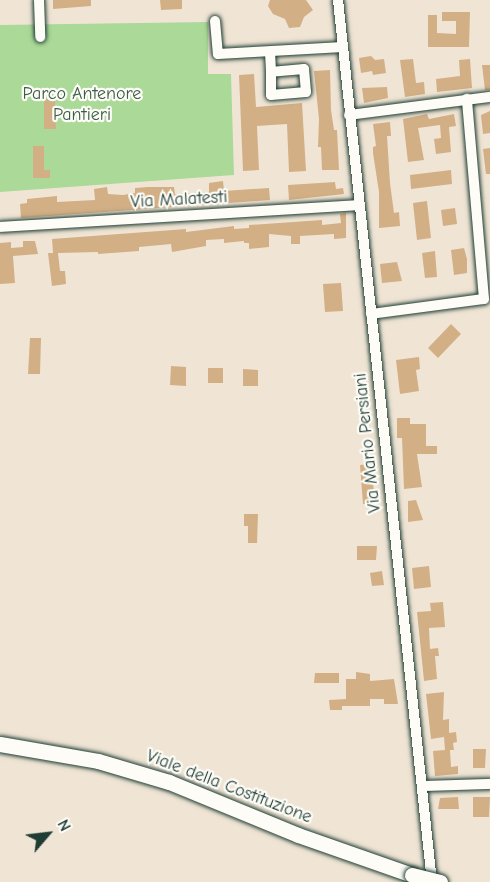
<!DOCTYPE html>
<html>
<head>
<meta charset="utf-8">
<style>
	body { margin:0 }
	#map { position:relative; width:490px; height:882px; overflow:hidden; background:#f0e5d5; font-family:"Comic Neue",sans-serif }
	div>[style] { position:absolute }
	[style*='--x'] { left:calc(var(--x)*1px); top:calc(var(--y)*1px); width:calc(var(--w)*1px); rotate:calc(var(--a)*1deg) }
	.green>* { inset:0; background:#abd998 }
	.building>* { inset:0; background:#d3af85 }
	.roads { filter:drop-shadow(0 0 2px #1f3d34) drop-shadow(0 0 2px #1f3d34) }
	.minor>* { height:10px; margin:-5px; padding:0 5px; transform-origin:5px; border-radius:5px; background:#fdfcf7 }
	.highway>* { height:15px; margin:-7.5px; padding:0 7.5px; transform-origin:7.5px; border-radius:7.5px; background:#fdfcf7 }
	.bridges { filter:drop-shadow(0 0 2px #1f3d34) drop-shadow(0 0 2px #1f3d34) }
	.highway-bridge>* { height:15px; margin:-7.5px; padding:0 7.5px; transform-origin:7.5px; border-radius:7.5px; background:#fdfcf7 }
	span { translate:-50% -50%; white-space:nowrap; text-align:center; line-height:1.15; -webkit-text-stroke:4.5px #fdfcf7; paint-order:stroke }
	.park-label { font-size:18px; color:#3b5c48 }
	.street-label { font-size:18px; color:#1f3d34 }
	.north { position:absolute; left:18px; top:804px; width:60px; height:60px; -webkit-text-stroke:4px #fdfcf7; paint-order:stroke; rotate:62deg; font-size:16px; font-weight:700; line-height:24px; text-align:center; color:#1f3d34 }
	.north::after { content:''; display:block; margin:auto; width:21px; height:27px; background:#1f3d34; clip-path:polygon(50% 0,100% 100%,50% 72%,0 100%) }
</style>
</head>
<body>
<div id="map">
	<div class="green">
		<i style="clip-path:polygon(208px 22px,208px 74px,231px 74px,234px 175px,0 192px,0 25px)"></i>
	</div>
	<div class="building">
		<i style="clip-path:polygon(53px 0,91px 0,91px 6px,53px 9px)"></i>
		<i style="clip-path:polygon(160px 0,182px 0,182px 9px,161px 10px)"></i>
		<i style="clip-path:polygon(270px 0,306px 0,313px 10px,304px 17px,300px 27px,289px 28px,285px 19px,273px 14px,268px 6px)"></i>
		<i style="clip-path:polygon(442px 12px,470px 12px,469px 47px,428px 47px,428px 15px,437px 15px,437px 33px,456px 34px,456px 21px,442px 21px)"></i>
		<i style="clip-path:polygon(371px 56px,375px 60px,384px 59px,386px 73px,373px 75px,372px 71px,361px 73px,359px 58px)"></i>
		<i style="clip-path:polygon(413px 59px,416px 83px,424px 82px,425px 94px,405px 97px,400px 60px)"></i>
		<i style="clip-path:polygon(470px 59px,472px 88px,437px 92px,436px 79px,460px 76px,459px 60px)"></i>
		<i style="clip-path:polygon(482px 65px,490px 65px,490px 90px,485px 90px)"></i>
		<i style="clip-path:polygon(330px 70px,331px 110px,334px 130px,337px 130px,339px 170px,322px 170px,321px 147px,318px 147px,319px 119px,314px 71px)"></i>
		<i style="clip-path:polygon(254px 74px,256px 107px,302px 103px,306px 171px,289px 172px,287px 124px,257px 126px,259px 170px,243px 171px,239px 75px)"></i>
		<i style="clip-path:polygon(387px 87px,388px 98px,364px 103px,362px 88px)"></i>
		<i style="clip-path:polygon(44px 99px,55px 99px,56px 129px,44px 129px)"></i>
		<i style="clip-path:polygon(490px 111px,490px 133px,483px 134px,481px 115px)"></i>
		<i style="clip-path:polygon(427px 114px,429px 119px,454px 114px,456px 126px,449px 127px,451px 152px,436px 154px,434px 139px,441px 138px,440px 125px,418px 128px,424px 160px,408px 162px,403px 119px)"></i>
		<i style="clip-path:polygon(390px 122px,391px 136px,387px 136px,390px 183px,394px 213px,399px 212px,400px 226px,379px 228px,379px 192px,373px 153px,373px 147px,376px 146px,373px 124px)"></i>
		<i style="clip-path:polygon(33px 146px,44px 146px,44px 170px,50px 170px,50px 178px,33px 178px)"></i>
		<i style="clip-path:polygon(490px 148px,490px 174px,486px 174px,483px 149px)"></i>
		<i style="clip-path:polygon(451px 170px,452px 184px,411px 189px,410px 175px)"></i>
		<i style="clip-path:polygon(223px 181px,224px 191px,269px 188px,270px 200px,21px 218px,20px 204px,27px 203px,27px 199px,57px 196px,57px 202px,95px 200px,94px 189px,107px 187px,108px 194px,123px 195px,135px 193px,135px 188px,148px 187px,174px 187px,175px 194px,209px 192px,209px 183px)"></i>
		<i style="clip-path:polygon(335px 182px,336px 189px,343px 188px,344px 194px,289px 200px,288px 185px)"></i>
		<i style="clip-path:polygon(427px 201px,431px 238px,417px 240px,413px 203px)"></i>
		<i style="clip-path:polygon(455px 208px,457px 224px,443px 226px,441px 210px)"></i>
		<i style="clip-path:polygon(346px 213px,346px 238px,334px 239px,334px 234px,300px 236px,300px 244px,291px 244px,291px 236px,269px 234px,269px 247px,249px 249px,249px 243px,244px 243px,244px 241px,224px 243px,224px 239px,206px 240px,206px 246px,172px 252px,171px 244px,139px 247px,139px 251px,98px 254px,98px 252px,58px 253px,60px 271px,65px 271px,66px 284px,52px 286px,48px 253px,53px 253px,52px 239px,186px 229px,186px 232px,234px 226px,234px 229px,249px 228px,249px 225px,322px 220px,322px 225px,341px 223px,340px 214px)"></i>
		<i style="clip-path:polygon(23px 241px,35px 241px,38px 254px,13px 256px,15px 283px,0 284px,0 243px,11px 242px,11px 248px,23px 247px)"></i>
		<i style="clip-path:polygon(464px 248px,467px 259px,467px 273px,454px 275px,451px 250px)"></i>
		<i style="clip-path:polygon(435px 251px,437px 277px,425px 278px,422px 253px)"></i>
		<i style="clip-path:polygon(397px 262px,402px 281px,382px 283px,380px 264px)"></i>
		<i style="clip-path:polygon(341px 283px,343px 311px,325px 312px,323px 284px)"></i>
		<i style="clip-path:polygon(451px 324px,461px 334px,438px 358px,428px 348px)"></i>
		<i style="clip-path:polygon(30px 338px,41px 338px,40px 374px,28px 374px)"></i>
		<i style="clip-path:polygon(419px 357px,420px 369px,416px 370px,419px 391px,400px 394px,396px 360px)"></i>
		<i style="clip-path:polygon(171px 366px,186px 367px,186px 386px,170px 385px)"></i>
		<i style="clip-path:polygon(208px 368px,223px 368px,223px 383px,208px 383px)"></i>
		<i style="clip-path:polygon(243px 369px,258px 370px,258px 386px,243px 386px)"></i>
		<i style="clip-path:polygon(397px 418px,410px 418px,410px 424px,426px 424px,426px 446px,437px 446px,437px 454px,417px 454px,422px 487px,404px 489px,402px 438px,397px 438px)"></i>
		<i style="clip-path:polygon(371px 464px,375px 502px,363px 504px,360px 465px)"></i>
		<i style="clip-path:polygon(416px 500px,423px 520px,408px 522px,408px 501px)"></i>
		<i style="clip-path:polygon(244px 514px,258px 514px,257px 543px,248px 543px,248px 526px,244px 526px)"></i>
		<i style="clip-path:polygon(357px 546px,377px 546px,376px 560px,357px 560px)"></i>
		<i style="clip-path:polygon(429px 566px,431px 587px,414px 589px,412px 568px)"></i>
		<i style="clip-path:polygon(382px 571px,384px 585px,372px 586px,370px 573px)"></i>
		<i style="clip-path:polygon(443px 602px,445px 627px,429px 628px,430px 649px,438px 648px,439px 656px,435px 656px,437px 679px,424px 681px,417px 612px,431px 611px,430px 603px)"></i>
		<i style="clip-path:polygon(356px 672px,370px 674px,370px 681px,394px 679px,398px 704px,384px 704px,384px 699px,370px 699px,370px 706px,342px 706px,342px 710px,330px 710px,329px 700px,346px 699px,346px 679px,356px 679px)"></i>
		<i style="clip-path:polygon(315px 673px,339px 673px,339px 683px,314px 683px)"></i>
		<i style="clip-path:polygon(444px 692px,443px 720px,449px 719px,449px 733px,456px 732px,457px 742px,453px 743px,454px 750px,450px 750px,451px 767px,458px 766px,458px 774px,435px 776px,433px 751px,445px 750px,444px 737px,431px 739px,426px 694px)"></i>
		<i style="clip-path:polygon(473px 749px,486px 749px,485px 768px,473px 768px)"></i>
		<i style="clip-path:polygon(458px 797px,459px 809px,438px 809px,440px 798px)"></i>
		<i style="clip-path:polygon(473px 797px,490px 797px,489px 817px,473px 817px)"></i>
	</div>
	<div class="roads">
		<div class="minor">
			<i style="--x:39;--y:0;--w:37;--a:88"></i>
			<i style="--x:338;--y:0;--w:887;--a:83.92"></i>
			<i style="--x:215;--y:21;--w:33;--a:85"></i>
			<i style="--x:218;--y:54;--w:125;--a:-3.2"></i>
			<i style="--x:270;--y:52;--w:20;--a:87"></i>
			<i style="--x:271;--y:72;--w:23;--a:90"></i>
			<i style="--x:271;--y:95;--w:35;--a:-5"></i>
			<i style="--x:306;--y:92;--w:23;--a:-95"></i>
			<i style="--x:304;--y:69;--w:33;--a:175"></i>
			<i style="--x:349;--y:115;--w:142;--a:-7.3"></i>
			<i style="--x:0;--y:227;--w:360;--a:-3.5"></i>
			<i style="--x:371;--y:314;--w:114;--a:-7.6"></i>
			<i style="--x:484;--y:299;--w:201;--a:-94.9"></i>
			<i style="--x:422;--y:786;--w:68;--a:-1.7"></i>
		</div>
		<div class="highway">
			<i style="--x:0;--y:744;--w:99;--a:9.8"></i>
			<i style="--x:98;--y:761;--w:74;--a:16.5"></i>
			<i style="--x:169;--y:782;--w:139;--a:22.3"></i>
			<i style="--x:298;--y:835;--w:121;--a:19.3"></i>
		</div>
	</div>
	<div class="bridges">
		<div class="highway-bridge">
			<i style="--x:412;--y:875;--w:29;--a:14"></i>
		</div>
	</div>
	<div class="park-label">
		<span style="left:82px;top:105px">Parco Antenore<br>Pantieri</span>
	</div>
	<div class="street-label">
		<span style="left:179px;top:200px;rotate:-3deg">Via Malatesti</span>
		<span style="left:368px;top:443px;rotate:-96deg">Via Mario Persiani</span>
		<span style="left:229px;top:787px;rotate:21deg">Viale della Costituzione</span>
	</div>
	<div class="north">N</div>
</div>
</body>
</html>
